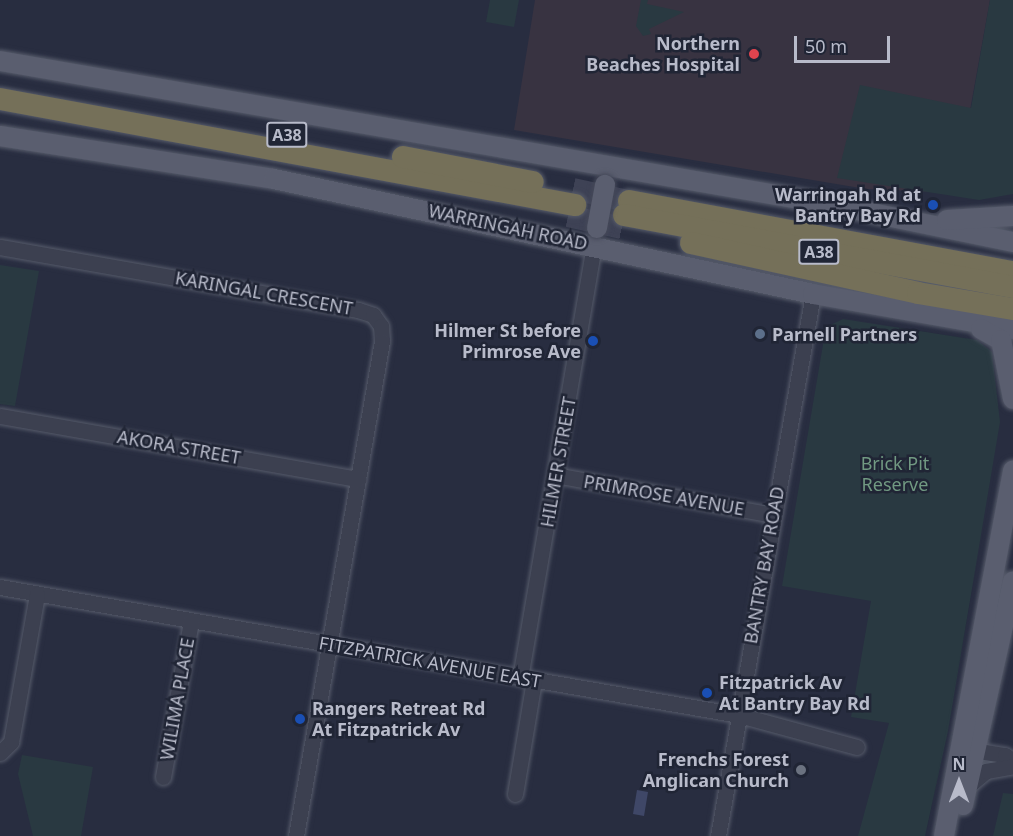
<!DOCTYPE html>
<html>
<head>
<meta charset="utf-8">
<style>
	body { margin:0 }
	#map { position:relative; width:1013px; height:836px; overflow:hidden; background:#282d40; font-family:"Noto Sans",sans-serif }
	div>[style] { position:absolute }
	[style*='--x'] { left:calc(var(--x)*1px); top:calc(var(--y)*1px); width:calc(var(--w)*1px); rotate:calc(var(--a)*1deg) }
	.medical>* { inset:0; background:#383341 }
	.green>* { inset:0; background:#293941 }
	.water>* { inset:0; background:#3f4767 }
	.highway-tunnel>* { height:22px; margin-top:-11px; transform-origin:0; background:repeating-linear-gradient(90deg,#3e4255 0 22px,transparent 0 33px) }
	.roads { filter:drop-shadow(0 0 2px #565b6a) drop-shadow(0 0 2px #565b6a) }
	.minor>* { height:15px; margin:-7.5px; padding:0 7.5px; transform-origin:7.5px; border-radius:7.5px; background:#3c4050 }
	.major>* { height:20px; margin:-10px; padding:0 10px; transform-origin:10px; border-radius:10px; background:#5a5e6f }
	.highway>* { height:22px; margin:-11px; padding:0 11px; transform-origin:11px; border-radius:11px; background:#757059 }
	.bridges { filter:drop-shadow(0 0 2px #454959) drop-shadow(0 0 2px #454959) }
	.major-bridge>* { height:20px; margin:-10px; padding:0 10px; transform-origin:10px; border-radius:10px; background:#5a5e6f }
	.dots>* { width:16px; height:16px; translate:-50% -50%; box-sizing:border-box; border:3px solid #202535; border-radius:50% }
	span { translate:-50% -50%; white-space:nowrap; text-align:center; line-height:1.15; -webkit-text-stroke:5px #202535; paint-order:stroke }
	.shield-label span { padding:2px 4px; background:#202535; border:2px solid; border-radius:4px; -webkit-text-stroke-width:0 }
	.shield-label { font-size:16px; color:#b8bbca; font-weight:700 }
	.poi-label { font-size:18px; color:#b8bbca; font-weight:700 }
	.right { translate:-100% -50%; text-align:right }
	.left { translate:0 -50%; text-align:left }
	.street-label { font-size:18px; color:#b8bbca }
	.park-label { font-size:18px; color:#719982 }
	.north { position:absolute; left:929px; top:752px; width:60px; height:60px; -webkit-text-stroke:4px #202535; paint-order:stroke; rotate:0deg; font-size:16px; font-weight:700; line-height:24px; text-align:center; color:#b8bbca }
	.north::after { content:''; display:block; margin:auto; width:21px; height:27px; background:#b8bbca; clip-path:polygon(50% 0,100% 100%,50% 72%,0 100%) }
	.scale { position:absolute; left:794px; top:36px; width:96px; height:27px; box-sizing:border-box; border:3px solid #b8bbca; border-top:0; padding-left:8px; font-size:18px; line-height:21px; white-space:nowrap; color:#b8bbca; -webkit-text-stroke:4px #202535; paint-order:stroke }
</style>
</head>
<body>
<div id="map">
	<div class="medical">
		<i style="clip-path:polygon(535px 0,990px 0,955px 193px,866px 189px,514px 130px)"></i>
	</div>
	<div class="green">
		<i style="clip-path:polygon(490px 0,519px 0,514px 27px,486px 22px)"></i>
		<i style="clip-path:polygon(641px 0,648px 0,647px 4px,684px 12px,649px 29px,651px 34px,643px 36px,636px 26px)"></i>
		<i style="clip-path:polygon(990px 0,1013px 0,1013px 194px,979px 200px,837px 178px,860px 85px,971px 108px)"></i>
		<i style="clip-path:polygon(0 265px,39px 271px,15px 406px,0 404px)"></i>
		<i style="clip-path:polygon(843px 319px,977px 340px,992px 352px,1000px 422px,948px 731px,925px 836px,858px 836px,889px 723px,851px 717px,871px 601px,782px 586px,826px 327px)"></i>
		<i style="clip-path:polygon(22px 755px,93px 767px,81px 836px,33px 836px,18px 774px)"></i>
		<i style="clip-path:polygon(1003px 793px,1013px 794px,1013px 836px,993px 836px)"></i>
	</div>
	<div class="water">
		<i style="clip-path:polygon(637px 790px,648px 792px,644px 816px,633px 814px)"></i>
	</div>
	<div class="highway-tunnel">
		<i style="--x:573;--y:189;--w:56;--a:12.3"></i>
		<i style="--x:568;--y:216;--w:60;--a:12.4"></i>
	</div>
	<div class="roads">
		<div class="minor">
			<i style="--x:0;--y:247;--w:364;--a:10"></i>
			<i style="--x:358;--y:310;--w:16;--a:18"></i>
			<i style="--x:373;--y:315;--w:14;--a:54"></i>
			<i style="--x:381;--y:326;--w:15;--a:86"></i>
			<i style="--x:382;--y:341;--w:502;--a:99.86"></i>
			<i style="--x:0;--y:416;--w:364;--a:10"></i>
			<i style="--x:555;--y:475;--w:222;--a:10.4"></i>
			<i style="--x:0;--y:587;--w:750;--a:9.83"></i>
			<i style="--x:739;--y:715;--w:122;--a:15.2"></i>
			<i style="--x:520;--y:678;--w:438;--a:-80.3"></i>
			<i style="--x:966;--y:749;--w:39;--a:9"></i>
			<i style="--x:1005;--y:755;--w:10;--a:37"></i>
			<i style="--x:0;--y:753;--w:16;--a:-45"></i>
			<i style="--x:11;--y:742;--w:150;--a:-80"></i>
			<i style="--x:163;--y:777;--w:158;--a:-79.8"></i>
			<i style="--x:967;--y:787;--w:25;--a:-40"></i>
			<i style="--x:986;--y:771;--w:27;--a:-10"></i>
			<i style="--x:515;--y:794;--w:116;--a:-80.5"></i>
			<i style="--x:718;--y:836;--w:550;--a:-80.06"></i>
		</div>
		<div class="major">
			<i style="--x:0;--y:61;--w:840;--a:9.8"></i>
			<i style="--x:828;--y:204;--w:189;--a:11.6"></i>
			<i style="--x:0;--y:136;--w:277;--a:8.9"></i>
			<i style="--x:274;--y:179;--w:551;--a:12.04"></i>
			<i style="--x:813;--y:294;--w:203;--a:9.9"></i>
			<i style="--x:947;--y:220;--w:66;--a:-3.5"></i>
			<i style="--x:981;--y:329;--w:23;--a:29"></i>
			<i style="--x:1001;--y:340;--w:60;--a:78.5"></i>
			<i style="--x:963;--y:805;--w:229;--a:-77.4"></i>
			<i style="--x:944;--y:836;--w:372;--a:-79.3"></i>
		</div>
		<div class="highway">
			<i style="--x:0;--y:99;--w:585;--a:10.45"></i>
			<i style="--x:403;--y:157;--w:132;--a:10.9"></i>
			<i style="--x:629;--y:201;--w:391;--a:10.5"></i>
			<i style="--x:624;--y:215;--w:396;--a:10.5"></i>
			<i style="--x:691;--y:243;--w:232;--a:12.4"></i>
			<i style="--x:918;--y:293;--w:96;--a:9.6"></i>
		</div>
	</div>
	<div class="bridges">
		<div class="major-bridge">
			<i style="--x:597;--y:228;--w:44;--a:-79.5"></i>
		</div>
	</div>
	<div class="dots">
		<i style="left:754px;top:54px;background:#e0444e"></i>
		<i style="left:933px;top:205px;background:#1a4fb4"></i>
		<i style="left:760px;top:334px;background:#5c6f8a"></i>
		<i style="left:593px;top:341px;background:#1a4fb4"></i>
		<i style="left:707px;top:693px;background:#1a4fb4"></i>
		<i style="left:300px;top:719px;background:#1a4fb4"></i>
		<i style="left:801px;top:770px;background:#6b7280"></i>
	</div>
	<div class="shield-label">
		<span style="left:287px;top:135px">A38</span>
		<span style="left:819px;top:252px">A38</span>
	</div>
	<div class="poi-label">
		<span class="right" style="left:740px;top:54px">Northern<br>Beaches Hospital</span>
		<span class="right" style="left:921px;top:205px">Warringah Rd at<br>Bantry Bay Rd</span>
		<span class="right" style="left:581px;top:341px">Hilmer St before<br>Primrose Ave</span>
		<span class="left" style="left:772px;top:334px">Parnell Partners</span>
		<span class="left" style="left:719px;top:693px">Fitzpatrick Av<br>At Bantry Bay Rd</span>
		<span class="left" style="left:312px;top:719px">Rangers Retreat Rd<br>At Fitzpatrick Av</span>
		<span class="right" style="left:789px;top:770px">Frenchs Forest<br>Anglican Church</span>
	</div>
	<div class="street-label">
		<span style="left:508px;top:227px;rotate:12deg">WARRINGAH ROAD</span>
		<span style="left:264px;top:293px;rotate:10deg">KARINGAL CRESCENT</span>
		<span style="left:179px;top:447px;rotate:10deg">AKORA STREET</span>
		<span style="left:558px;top:462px;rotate:-80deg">HILMER STREET</span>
		<span style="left:664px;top:495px;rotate:10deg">PRIMROSE AVENUE</span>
		<span style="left:764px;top:565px;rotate:-80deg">BANTRY BAY ROAD</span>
		<span style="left:430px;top:662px;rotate:10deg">FITZPATRICK AVENUE EAST</span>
		<span style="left:177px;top:699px;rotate:-80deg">WILIMA PLACE</span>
	</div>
	<div class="park-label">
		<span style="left:895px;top:474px">Brick Pit<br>Reserve</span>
	</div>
	<div class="north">N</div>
	<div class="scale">50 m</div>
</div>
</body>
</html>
